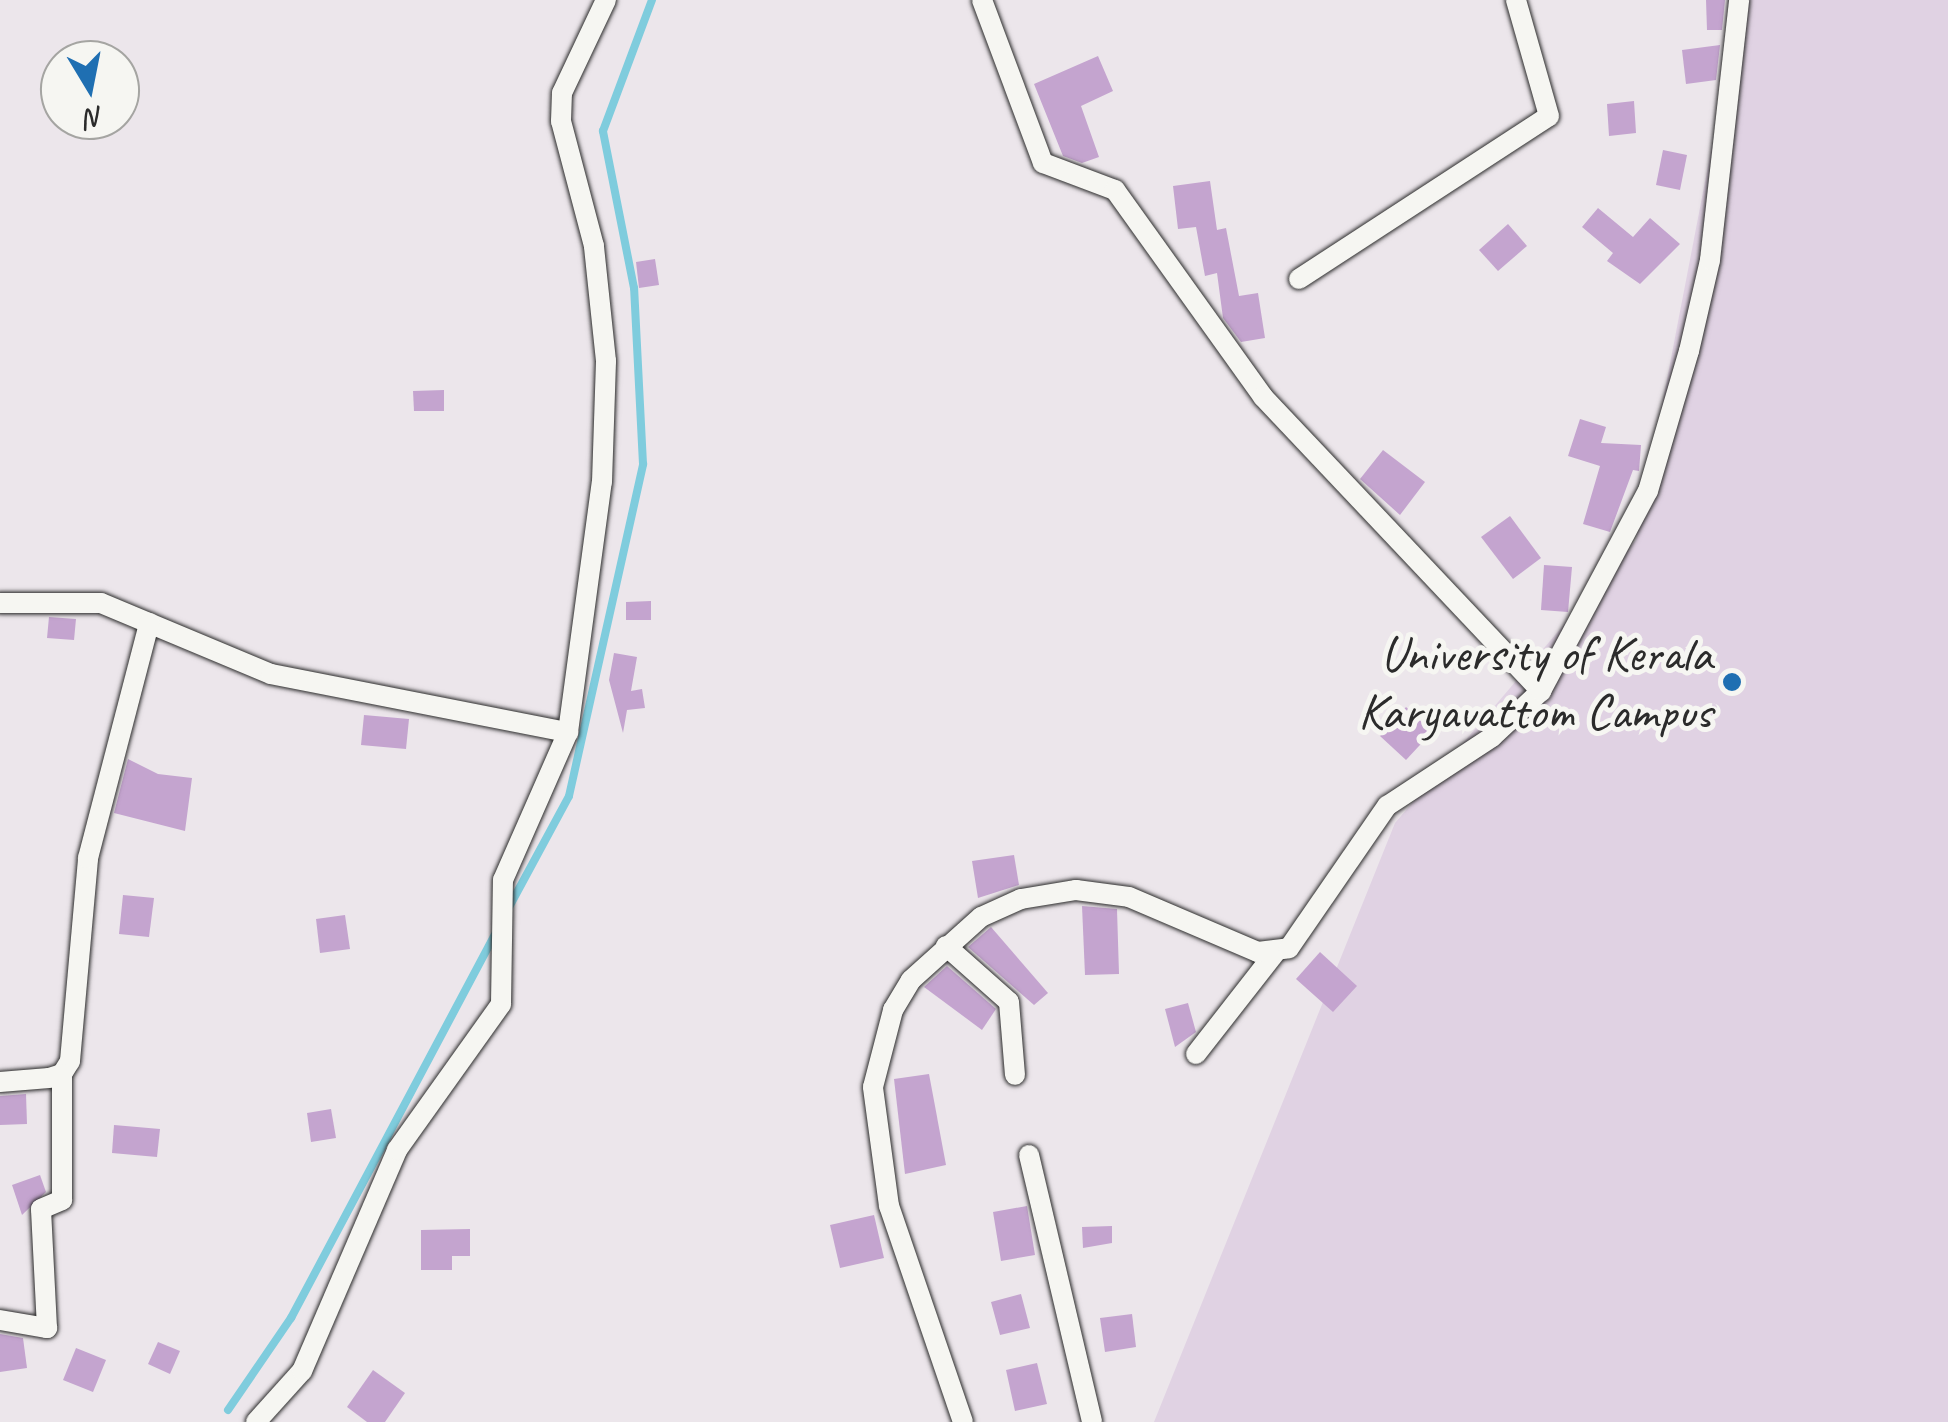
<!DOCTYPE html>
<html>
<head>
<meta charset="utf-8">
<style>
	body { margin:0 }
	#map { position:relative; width:1948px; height:1422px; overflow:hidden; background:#ece6eb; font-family:Caveat,sans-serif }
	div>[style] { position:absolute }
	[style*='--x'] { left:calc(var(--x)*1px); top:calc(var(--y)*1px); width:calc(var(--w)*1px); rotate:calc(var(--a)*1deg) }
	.built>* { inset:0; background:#e0d2e3 }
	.stream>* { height:8px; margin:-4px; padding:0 4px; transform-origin:4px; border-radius:4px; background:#7fccdd }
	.building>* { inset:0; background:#c4a4cf }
	.roads { filter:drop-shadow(0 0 2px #2b2b2b) drop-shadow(0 0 2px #2b2b2b) }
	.street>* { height:20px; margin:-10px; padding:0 10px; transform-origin:10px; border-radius:10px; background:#f6f6f2 }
	.dots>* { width:28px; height:28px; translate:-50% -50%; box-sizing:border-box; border:5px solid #f6f6f2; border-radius:50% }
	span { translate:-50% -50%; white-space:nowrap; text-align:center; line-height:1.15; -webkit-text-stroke:10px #f6f6f2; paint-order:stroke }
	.poi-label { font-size:50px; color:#2b2b2b }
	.right { translate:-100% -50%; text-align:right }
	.north { position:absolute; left:40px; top:40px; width:100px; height:100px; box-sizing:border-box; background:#f6f6f2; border:2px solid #a5a5a2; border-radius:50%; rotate:170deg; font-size:28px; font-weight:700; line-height:40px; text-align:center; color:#2b2b2b }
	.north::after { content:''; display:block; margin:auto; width:35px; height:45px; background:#1f6fb2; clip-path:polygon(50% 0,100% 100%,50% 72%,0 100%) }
</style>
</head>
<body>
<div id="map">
	<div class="built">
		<i style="clip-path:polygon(1740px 0,1948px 0,1948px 1422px,1154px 1422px,1395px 823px,1636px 540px)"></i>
	</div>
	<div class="stream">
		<i style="--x:508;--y:909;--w:128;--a:-61.6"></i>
		<i style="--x:569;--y:796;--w:340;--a:-77.4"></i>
		<i style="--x:643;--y:464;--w:176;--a:-92.9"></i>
		<i style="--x:634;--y:288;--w:160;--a:-101.2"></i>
		<i style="--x:603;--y:131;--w:140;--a:-69.5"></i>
		<i style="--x:228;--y:1410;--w:112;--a:-55.6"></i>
		<i style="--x:291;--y:1318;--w:435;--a:-62"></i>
	</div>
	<div class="building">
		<i style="clip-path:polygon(1706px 0,1725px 0,1722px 30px,1707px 30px)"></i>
		<i style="clip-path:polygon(1720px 45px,1716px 80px,1686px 84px,1682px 50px)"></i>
		<i style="clip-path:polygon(1098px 56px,1113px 91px,1081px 106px,1099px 157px,1082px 163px,1063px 156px,1034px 84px)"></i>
		<i style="clip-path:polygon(1634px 101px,1636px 133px,1609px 136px,1607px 104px)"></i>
		<i style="clip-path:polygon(1663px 150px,1687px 155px,1680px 190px,1656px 185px)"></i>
		<i style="clip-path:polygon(1210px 181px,1217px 230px,1226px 228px,1239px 296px,1258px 293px,1265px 338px,1241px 342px,1223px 318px,1217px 273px,1205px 276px,1196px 227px,1178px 229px,1173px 186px)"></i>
		<i style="clip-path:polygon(1598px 208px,1633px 237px,1650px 218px,1680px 244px,1640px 284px,1607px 261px,1613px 253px,1582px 227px)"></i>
		<i style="clip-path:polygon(1508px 224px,1527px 246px,1498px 271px,1479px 250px)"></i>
		<i style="clip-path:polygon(655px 259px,659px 285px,639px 288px,636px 262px)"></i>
		<i style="clip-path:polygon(444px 390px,444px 411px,414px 411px,413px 391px)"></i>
		<i style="clip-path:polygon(1580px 419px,1606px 427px,1601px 443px,1641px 445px,1639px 471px,1633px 470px,1610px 532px,1583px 524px,1600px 466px,1568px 456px)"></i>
		<i style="clip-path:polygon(1383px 450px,1425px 482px,1400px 515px,1360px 479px)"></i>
		<i style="clip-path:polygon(1510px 516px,1541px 558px,1513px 579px,1481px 537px)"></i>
		<i style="clip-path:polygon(1544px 565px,1572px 567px,1568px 612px,1541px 610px)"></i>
		<i style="clip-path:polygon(651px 601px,651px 620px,626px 620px,626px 602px)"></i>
		<i style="clip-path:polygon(49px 617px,76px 619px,74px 640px,47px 638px)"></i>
		<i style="clip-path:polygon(614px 653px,637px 657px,631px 691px,642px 689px,645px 708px,627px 710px,623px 733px,609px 680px)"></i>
		<i style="clip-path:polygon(1406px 707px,1432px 732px,1406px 760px,1380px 736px)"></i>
		<i style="clip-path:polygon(364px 715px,409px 719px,406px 749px,361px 745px)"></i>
		<i style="clip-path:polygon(128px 759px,158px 774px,192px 778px,185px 831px,114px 813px)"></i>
		<i style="clip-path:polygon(1014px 855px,1019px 885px,978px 898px,972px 861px)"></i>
		<i style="clip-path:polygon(123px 895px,154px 898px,149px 937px,119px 934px)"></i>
		<i style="clip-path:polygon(1082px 906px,1117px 909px,1119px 974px,1085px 975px)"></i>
		<i style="clip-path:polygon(345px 915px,350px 949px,320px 953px,316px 919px)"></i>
		<i style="clip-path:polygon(991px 927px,1048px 993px,1034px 1005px,968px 947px)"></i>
		<i style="clip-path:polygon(1320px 952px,1357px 986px,1333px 1012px,1296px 979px)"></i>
		<i style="clip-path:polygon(947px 966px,996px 1009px,982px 1030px,924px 987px)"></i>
		<i style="clip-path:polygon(1188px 1003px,1196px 1032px,1175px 1047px,1165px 1009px)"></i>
		<i style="clip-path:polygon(929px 1074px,946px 1165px,905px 1174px,894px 1079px)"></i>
		<i style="clip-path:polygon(26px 1094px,27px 1124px,0 1125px,0 1096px)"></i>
		<i style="clip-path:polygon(331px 1109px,336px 1138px,311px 1142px,307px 1113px)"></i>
		<i style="clip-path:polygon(114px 1125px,160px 1129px,157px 1157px,112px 1153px)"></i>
		<i style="clip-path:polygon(40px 1175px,46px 1192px,22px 1215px,12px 1185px)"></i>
		<i style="clip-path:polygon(1027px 1206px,1035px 1255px,1001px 1261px,993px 1212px)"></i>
		<i style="clip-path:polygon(874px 1215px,884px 1258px,840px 1268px,830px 1225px)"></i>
		<i style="clip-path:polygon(1112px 1226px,1112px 1243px,1083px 1248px,1082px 1227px)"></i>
		<i style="clip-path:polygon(470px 1229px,470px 1256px,452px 1256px,452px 1270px,421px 1270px,421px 1230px)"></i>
		<i style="clip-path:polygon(1021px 1294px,1030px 1328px,1000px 1335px,991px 1302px)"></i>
		<i style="clip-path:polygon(1132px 1314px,1136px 1347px,1105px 1352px,1100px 1318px)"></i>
		<i style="clip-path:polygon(0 1334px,23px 1338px,27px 1368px,0 1372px)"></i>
		<i style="clip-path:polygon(158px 1342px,180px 1351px,170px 1374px,148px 1364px)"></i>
		<i style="clip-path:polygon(76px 1348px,106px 1360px,93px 1392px,63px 1380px)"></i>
		<i style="clip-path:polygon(1037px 1363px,1047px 1404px,1015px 1411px,1006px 1370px)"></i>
		<i style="clip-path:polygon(373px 1370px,405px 1393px,385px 1422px,367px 1422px,347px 1407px)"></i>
	</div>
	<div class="roads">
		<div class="street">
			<i style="--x:982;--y:0;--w:174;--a:69.5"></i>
			<i style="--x:1043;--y:163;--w:77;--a:20.6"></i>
			<i style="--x:1115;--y:190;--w:254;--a:54.4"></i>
			<i style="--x:1263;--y:397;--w:405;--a:46.6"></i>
			<i style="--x:1299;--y:279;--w:298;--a:-33.1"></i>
			<i style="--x:1549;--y:116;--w:121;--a:-105.9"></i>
			<i style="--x:0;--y:603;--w:101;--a:0"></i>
			<i style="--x:101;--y:603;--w:184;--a:22.7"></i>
			<i style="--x:271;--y:674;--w:303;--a:11.1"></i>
			<i style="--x:946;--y:946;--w:84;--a:41.6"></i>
			<i style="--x:1009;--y:1002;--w:73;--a:85.3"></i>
			<i style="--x:1196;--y:1054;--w:128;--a:-52"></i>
			<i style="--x:0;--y:1082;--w:49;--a:-4.7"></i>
			<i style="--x:49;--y:1078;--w:14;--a:-17"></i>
			<i style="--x:62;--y:1074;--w:15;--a:-58"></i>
			<i style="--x:70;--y:1061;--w:204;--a:-84.9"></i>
			<i style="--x:88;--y:858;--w:243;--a:-75.4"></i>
			<i style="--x:1029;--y:1155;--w:274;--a:76.7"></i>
			<i style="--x:0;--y:1320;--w:48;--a:9.7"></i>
			<i style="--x:47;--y:1328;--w:119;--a:-92.9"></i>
			<i style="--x:41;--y:1209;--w:23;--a:-23"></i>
			<i style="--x:62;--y:1200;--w:126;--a:-90"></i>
			<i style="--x:256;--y:1422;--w:69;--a:-48"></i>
			<i style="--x:302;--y:1371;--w:241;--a:-66.7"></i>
			<i style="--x:397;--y:1150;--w:179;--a:-54.5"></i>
			<i style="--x:501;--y:1004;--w:124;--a:-89.1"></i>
			<i style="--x:503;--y:880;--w:162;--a:-66.3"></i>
			<i style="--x:568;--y:732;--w:252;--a:-82.3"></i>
			<i style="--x:602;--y:482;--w:121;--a:-88.1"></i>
			<i style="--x:606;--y:361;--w:116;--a:-96"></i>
			<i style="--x:594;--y:246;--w:129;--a:-104.8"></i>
			<i style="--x:561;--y:121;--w:28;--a:-88"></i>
			<i style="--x:562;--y:93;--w:103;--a:-64.7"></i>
			<i style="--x:963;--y:1422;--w:228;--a:-108.9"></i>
			<i style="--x:889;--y:1206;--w:120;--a:-97.7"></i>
			<i style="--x:873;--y:1087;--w:80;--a:-75.4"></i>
			<i style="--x:893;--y:1010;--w:35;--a:-59"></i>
			<i style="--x:911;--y:980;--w:94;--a:-42"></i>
			<i style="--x:981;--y:917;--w:44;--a:-24.2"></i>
			<i style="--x:1021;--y:899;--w:56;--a:-9.3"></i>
			<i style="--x:1076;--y:890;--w:53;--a:7.5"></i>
			<i style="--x:1129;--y:897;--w:140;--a:23.1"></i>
			<i style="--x:1258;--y:952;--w:31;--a:-7"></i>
			<i style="--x:1289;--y:948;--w:173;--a:-55.4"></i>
			<i style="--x:1387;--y:806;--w:126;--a:-33.3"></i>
			<i style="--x:1492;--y:737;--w:67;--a:-43.2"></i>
			<i style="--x:1541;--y:691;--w:227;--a:-61.9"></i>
			<i style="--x:1648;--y:491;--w:146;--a:-73.7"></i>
			<i style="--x:1689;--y:351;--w:93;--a:-77"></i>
			<i style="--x:1710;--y:260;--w:262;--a:-83.6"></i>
		</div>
	</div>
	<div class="dots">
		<i style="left:1732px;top:682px;background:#1f6fb2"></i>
	</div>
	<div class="poi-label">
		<span class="right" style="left:1712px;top:682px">University of Kerala<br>Karyavattom Campus</span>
	</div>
	<div class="north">N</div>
</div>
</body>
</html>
